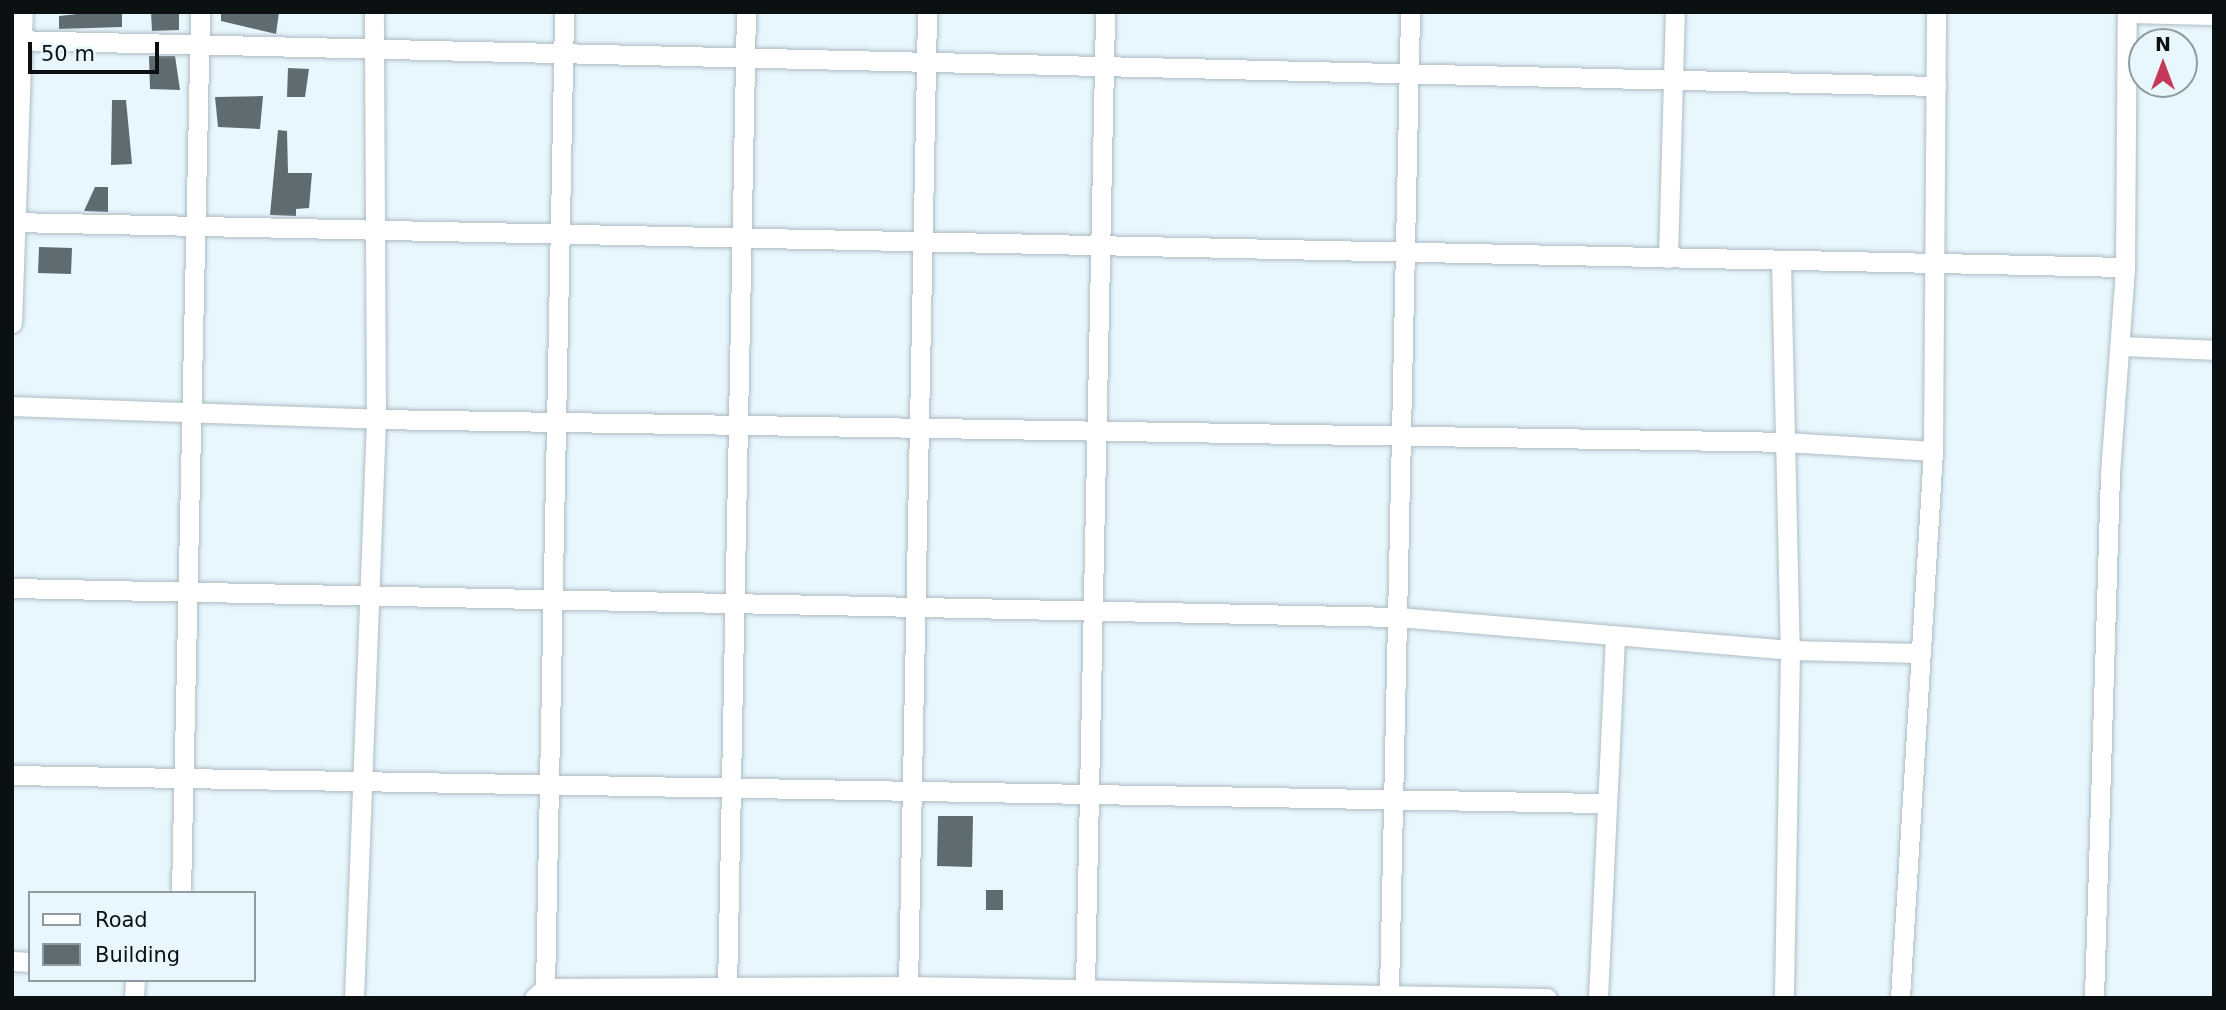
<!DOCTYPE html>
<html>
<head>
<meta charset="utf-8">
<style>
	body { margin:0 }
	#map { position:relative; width:2226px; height:1010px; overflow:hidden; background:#e8f7fe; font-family:"DejaVu Sans",sans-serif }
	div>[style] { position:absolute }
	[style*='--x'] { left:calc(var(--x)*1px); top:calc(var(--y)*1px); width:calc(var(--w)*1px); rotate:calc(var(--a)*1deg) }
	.building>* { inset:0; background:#5e6b71 }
	.roads { filter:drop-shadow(0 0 2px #aebcc3) drop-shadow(0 0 2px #aebcc3) }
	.street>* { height:19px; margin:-9.5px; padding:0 9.5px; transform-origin:9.5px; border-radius:9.5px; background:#fff }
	span { translate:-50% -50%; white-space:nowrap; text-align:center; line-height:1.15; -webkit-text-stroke:7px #e8f7fe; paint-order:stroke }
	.frame { position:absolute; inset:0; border:14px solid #0b1012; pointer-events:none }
	.legend { position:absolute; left:28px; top:891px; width:228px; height:91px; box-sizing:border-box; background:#e8f7fe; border:2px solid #909ba0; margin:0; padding:9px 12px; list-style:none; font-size:21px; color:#0b1012 }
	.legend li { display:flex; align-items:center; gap:14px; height:35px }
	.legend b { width:35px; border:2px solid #909ba0 }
	.north { position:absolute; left:2128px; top:28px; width:70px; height:70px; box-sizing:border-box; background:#e8f7fe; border:2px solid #909ba0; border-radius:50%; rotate:0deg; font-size:19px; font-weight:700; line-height:28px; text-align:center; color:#0b1012 }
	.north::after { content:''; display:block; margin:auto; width:24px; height:32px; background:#c73757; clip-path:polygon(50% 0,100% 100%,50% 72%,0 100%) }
	.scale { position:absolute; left:28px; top:42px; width:131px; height:32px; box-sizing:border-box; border:4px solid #0b1012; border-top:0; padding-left:9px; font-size:21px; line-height:24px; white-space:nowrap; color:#0b1012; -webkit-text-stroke:5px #e8f7fe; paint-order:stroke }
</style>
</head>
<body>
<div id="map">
	<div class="building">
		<i style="clip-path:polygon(95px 12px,122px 12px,122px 27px,59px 29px,59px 16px)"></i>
		<i style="clip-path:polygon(151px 12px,179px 12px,179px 30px,152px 31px)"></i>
		<i style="clip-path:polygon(221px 12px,279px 12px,276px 34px,221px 21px)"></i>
		<i style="clip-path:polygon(149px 56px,175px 56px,180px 90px,150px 89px)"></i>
		<i style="clip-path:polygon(288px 68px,309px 69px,305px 97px,287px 97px)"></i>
		<i style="clip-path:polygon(263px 96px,260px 129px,218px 127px,215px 97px)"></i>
		<i style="clip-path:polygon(112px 100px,126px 100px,132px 164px,111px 165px)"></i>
		<i style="clip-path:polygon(278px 130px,287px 131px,288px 173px,312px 173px,309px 208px,296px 209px,296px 216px,270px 215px)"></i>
		<i style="clip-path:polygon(95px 187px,108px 187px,108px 212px,84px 211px)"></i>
		<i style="clip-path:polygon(39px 247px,72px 248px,71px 274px,38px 273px)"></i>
		<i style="clip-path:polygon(938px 816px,973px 816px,972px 867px,937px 866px)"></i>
		<i style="clip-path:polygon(986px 890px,1003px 890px,1003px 910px,986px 910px)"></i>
	</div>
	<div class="roads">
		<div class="street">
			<i style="--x:2127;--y:13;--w:87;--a:1.3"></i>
			<i style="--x:12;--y:40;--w:1925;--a:1.37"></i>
			<i style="--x:12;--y:222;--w:2113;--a:1.22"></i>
			<i style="--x:1668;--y:258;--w:246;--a:-88.4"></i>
			<i style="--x:1781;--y:262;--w:388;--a:88.7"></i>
			<i style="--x:1790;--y:650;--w:348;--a:91"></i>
			<i style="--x:12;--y:323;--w:311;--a:-88"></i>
			<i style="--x:2120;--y:346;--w:94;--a:2.4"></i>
			<i style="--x:12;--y:406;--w:364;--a:2"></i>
			<i style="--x:376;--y:419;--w:1410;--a:0.93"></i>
			<i style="--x:1786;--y:442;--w:147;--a:3.5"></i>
			<i style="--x:12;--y:588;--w:1386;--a:1.2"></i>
			<i style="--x:1398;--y:617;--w:393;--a:4.8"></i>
			<i style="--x:1790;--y:650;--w:131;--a:1.3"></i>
			<i style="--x:12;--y:775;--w:1592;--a:1.01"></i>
			<i style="--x:181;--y:893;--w:881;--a:-88.76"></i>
			<i style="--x:12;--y:961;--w:18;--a:3"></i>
			<i style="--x:908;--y:986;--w:974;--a:-88.88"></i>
			<i style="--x:1085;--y:987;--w:975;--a:-88.82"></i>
			<i style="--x:545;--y:988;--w:976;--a:-88.88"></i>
			<i style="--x:727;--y:990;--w:978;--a:-88.89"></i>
			<i style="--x:1389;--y:992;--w:980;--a:-88.77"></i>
			<i style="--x:134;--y:998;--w:18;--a:-87"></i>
			<i style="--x:354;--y:998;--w:579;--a:-87.82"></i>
			<i style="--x:376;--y:419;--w:407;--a:-90.3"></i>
			<i style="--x:534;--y:998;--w:15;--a:-42"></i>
			<i style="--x:545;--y:988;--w:363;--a:-0.3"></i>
			<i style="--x:908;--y:986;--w:639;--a:1.08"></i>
			<i style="--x:1598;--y:998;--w:361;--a:-87.3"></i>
			<i style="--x:1900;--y:998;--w:548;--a:-86.55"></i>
			<i style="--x:1933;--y:451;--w:439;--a:-89.6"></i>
			<i style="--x:2094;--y:998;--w:525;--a:-88.25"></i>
			<i style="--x:2110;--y:473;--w:207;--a:-85.8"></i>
			<i style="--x:2125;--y:267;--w:255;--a:-89.6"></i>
		</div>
	</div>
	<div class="frame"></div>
	<ul class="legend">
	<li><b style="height:9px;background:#fff"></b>Road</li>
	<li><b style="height:19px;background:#5e6b71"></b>Building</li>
	</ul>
	<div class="north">N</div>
	<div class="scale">50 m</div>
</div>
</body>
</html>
